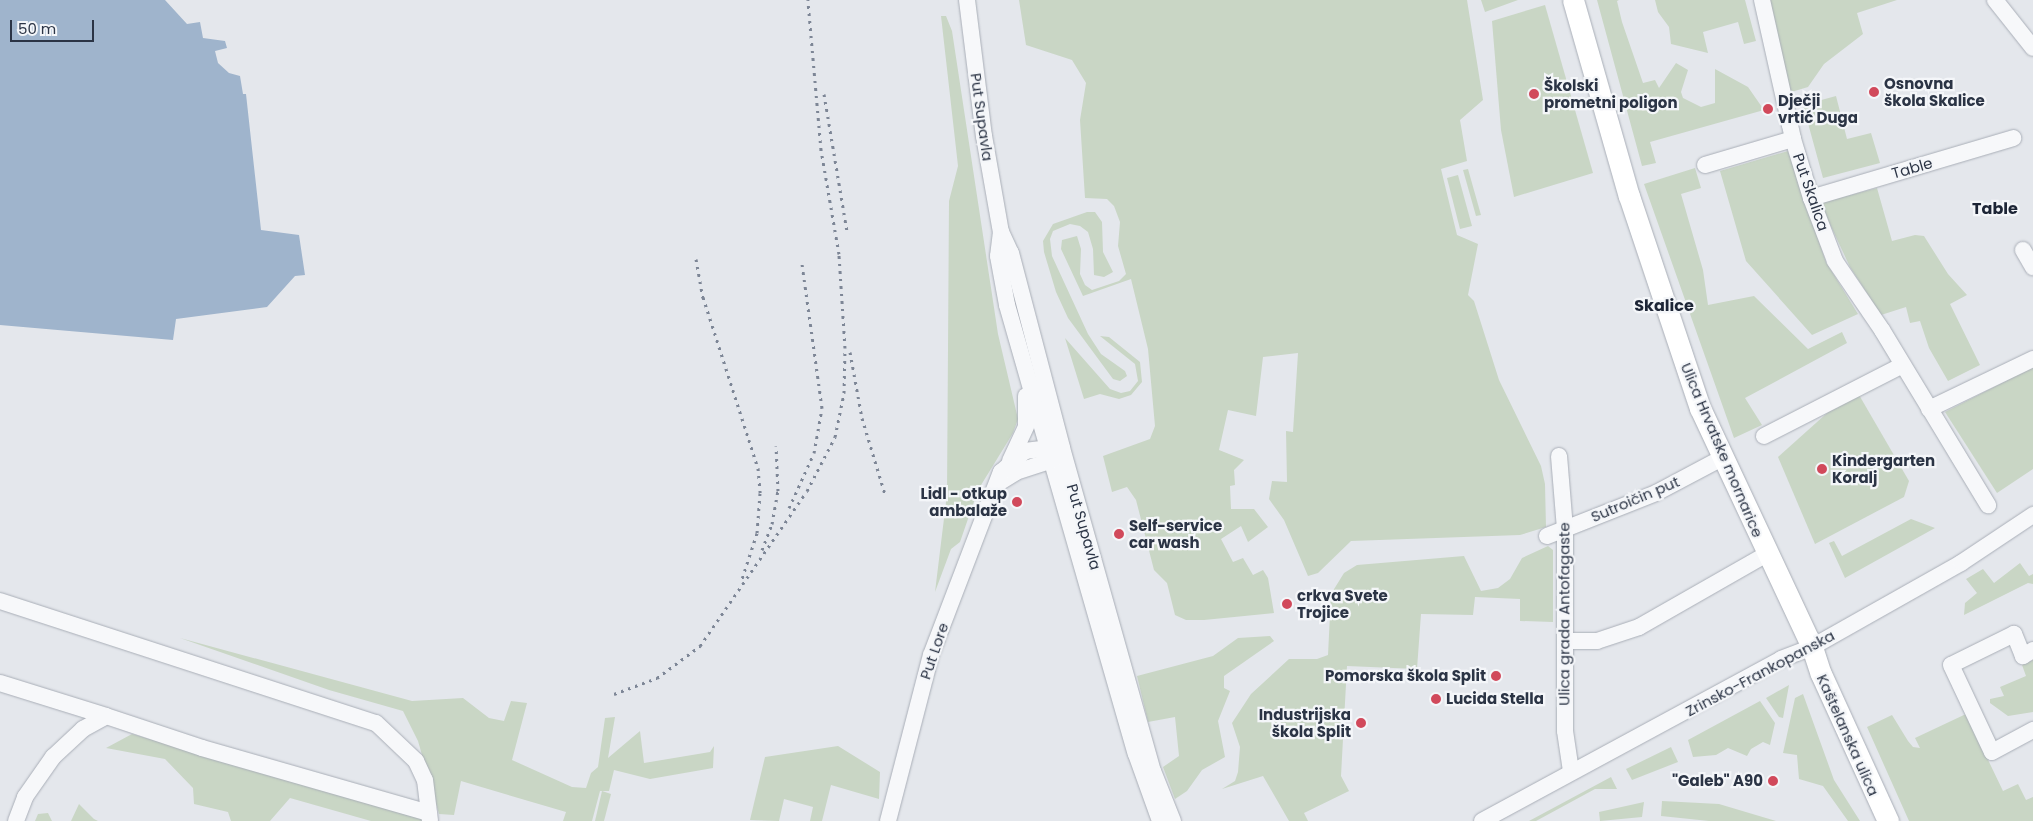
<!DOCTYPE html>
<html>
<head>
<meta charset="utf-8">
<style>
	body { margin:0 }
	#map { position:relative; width:2033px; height:821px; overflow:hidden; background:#e4e7ec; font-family:Poppins,sans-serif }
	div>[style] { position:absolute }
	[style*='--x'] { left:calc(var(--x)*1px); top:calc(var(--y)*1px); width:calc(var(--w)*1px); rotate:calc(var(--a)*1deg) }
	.green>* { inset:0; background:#c9d6c5 }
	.water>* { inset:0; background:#9fb4cc }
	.roads { filter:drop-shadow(0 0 1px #a9aeb7) drop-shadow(0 0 1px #a9aeb7) }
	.minor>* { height:16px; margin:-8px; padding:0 8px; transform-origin:8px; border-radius:8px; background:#f7f8fa }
	.major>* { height:21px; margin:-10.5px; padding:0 10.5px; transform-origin:10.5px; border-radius:10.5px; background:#fff }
	.rail>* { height:3px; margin-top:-1.5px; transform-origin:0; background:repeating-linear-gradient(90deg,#7d8696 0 2.5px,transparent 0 7.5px) }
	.dots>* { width:14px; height:14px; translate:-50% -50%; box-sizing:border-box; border:2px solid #f4f6f9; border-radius:50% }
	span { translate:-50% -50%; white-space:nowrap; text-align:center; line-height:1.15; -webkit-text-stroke:4.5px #f4f6f9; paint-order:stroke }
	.poi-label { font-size:15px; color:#2b3445; font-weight:700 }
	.left { translate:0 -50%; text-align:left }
	.right { translate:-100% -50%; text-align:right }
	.street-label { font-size:15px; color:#2b3445 }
	.neighbourhood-label { font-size:16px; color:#1d2536; font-weight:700 }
	.scale { position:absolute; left:10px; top:20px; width:84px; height:22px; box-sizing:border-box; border:2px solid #2b3445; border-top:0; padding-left:6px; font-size:15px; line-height:18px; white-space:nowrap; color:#2b3445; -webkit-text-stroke:4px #f4f6f9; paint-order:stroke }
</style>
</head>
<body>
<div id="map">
	<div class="green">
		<i style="clip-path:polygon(1019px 0,1467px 0,1483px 100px,1460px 120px,1467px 161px,1441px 169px,1457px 235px,1478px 244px,1468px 295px,1474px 301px,1499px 380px,1541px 466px,1545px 484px,1546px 527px,1520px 535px,1351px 541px,1318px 573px,1308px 576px,1284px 520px,1269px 499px,1272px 481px,1287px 482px,1286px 431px,1293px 432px,1298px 353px,1263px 357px,1256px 416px,1228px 410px,1219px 450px,1244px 460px,1234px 470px,1235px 485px,1230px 486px,1231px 509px,1254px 509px,1268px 527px,1248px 542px,1241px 526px,1221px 539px,1233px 562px,1243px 558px,1253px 575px,1263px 570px,1268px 578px,1274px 613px,1204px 620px,1186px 620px,1175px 615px,1167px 583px,1154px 570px,1136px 500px,1127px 487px,1112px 492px,1103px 456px,1150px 439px,1155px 426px,1148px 349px,1131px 279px,1083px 296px,1061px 249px,1062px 240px,1077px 236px,1081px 249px,1080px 274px,1085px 285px,1092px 290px,1119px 281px,1126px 274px,1118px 246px,1120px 222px,1114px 206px,1107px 199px,1085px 198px,1080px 120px,1086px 83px,1072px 60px,1026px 45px)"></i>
		<i style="clip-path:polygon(1481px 0,1518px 0,1485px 12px)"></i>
		<i style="clip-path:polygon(1597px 0,1619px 0,1617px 1px,1622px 22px,1643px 83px,1655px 80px,1659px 88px,1676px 63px,1688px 70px,1681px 92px,1683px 98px,1701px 107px,1715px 103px,1715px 69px,1748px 87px,1764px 110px,1650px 142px,1656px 163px,1642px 166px)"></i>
		<i style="clip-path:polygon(1655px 0,1745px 0,1756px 41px,1744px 44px,1738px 22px,1703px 32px,1708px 53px,1671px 44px,1669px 27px,1658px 12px)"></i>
		<i style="clip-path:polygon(1768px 0,1897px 0,1857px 13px,1863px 34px,1824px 64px,1808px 87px,1788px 93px)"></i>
		<i style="clip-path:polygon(1545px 5px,1593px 173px,1514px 197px,1501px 130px,1492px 21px)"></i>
		<i style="clip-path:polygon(941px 16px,946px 16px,952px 31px,998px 334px,1018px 419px,1013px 433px,978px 490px,960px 542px,951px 549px,935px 592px,947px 494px,949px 201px,958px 166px)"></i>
		<i style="clip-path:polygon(1836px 96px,1847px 139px,1871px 133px,1880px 163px,1823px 178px,1803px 105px)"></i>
		<i style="clip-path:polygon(1788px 151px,1826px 262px,1858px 314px,1812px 335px,1746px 261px,1720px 171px)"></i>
		<i style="clip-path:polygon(1695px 168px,1701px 188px,1681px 194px,1703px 270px,1708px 305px,1754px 296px,1808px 349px,1842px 332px,1847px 343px,1745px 398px,1762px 425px,1734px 438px,1644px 184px)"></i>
		<i style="clip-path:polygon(1468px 169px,1481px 215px,1476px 216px,1463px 170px)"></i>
		<i style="clip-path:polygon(1458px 175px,1472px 226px,1460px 229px,1447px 178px)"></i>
		<i style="clip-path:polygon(1877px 188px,1892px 241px,1915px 235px,1924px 236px,1948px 274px,1967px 295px,1950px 304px,1980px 365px,1948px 381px,1929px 348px,1920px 321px,1910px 323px,1906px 307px,1881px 315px,1850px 267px,1820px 203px)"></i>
		<i style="clip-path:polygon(1087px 212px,1095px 212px,1102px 222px,1103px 252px,1113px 272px,1104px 277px,1094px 275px,1093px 249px,1088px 232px,1080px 226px,1070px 224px,1053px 231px,1050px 239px,1052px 256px,1088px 334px,1101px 354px,1125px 371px,1127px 376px,1120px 381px,1113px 379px,1068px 318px,1056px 292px,1044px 252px,1043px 241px,1053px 224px)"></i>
		<i style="clip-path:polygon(1100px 336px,1109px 337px,1140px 362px,1142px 382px,1131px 395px,1119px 399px,1100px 394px,1084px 399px,1065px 338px,1110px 389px,1121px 393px,1130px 391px,1138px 381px,1135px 364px)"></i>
		<i style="clip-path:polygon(2033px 367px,2033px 469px,1997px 493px,1945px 412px)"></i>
		<i style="clip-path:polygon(1855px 388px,1909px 481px,1904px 497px,1815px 544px,1778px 457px)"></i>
		<i style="clip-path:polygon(1911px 519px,1935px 528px,1845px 578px,1829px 543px,1834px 541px,1842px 556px)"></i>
		<i style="clip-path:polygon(1548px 546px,1553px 550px,1553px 622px,1520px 621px,1520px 599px,1475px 597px,1473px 615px,1421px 614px,1417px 669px,1347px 666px,1341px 776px,1349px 791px,1304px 813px,1308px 821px,1289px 821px,1263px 776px,1222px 789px,1235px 781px,1238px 772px,1240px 747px,1232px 723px,1251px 694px,1289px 659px,1317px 659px,1328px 655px,1331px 594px,1344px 573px,1357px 565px,1464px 556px,1481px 591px,1498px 588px,1510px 579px,1522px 558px)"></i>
		<i style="clip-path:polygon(2020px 563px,2029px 576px,2033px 574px,2033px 584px,2028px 583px,1964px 615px,1965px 603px,1977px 593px,1966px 579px,1983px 569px,1994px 583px)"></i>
		<i style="clip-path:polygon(1270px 636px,1274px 641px,1224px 676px,1224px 688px,1230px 691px,1218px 721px,1225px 757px,1202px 770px,1187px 791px,1175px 799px,1163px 767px,1179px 756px,1175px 717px,1148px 722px,1137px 676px,1213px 656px,1238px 638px)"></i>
		<i style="clip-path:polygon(180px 638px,412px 701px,463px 698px,489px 718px,504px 721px,511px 701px,527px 703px,512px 760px,572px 787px,586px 788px,591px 773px,598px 767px,605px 718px,615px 717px,608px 758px,640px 731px,644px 763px,710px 752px,714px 746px,713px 768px,650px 779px,614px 770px,609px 791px,600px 791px,592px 821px,563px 821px,566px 812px,461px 781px,454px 815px,439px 814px,418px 741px,403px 711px,329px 690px)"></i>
		<i style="clip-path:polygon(2033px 660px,2033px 712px,2008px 716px,1990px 703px,1990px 699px,2004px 696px,2000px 687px,2026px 676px,2022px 665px)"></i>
		<i style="clip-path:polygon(1789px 685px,1783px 718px,1779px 717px,1766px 698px)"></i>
		<i style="clip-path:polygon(1803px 694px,1834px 780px,1860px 821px,1848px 821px,1823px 786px,1799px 779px,1797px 755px,1783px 753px,1795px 698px)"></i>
		<i style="clip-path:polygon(1760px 701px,1775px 723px,1770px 745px,1763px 742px,1751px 749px,1747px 756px,1728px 748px,1716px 755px,1693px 757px,1688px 740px)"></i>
		<i style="clip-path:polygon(1966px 714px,2003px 791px,2018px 784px,2026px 800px,2033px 797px,2033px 821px,1909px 821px,1867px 727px,1892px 715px,1908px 741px,1913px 747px,1920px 748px,1915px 738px)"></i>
		<i style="clip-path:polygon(132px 734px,426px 818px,426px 821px,371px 821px,290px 798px,270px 821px,231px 821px,228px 812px,194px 804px,193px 788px,165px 759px,106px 748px)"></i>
		<i style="clip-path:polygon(838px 746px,880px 772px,879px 799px,831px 785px,822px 821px,810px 821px,813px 807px,784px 799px,779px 821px,750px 820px,765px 757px)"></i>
		<i style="clip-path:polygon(1671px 747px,1678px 762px,1632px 780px,1626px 769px)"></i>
		<i style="clip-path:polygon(1611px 777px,1617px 789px,1595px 789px,1536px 821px,1529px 821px)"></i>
		<i style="clip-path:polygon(602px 791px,611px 794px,604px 821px,595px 821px)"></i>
		<i style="clip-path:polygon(1662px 801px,1719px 804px,1776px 821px,1709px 821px,1661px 816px)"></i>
		<i style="clip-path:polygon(1644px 802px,1642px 817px,1600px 821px,1599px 812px)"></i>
		<i style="clip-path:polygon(79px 804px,94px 819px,98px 821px,71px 821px)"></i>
		<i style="clip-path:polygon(48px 813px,52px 821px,35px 821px,38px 814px)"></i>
	</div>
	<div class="water">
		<i style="clip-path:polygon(0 0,165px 0,187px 24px,200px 22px,203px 38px,225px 41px,227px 48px,215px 51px,218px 63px,229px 73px,240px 76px,243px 94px,246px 94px,261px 230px,299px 235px,305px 275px,295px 276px,267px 307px,176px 319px,173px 340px,0 325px)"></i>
	</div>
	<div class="roads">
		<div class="minor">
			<i style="--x:967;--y:0;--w:137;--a:82.9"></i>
			<i style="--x:984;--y:136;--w:97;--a:80"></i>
			<i style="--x:1001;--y:232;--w:24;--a:97"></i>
			<i style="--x:998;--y:256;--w:50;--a:79.6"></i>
			<i style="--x:1007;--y:305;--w:467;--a:74"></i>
			<i style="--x:1136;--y:754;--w:71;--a:70.3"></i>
			<i style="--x:1762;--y:0;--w:142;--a:77.4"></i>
			<i style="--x:1793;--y:139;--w:62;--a:73"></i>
			<i style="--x:1811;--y:198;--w:67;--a:69.1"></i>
			<i style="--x:1835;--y:261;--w:83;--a:55.7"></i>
			<i style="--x:1882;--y:330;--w:205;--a:58.8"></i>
			<i style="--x:1995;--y:0;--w:61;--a:51.6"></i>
			<i style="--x:1705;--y:165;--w:92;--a:-16.5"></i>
			<i style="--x:1811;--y:198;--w:211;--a:-16.5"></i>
			<i style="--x:1001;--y:232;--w:23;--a:65"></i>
			<i style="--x:1011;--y:253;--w:202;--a:75.3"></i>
			<i style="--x:1062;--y:448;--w:336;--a:74.3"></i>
			<i style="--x:1153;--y:771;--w:54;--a:68.2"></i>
			<i style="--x:2023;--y:250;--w:20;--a:60"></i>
			<i style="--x:1929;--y:409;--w:115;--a:-25.7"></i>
			<i style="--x:1764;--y:436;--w:154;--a:-27.1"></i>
			<i style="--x:1559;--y:456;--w:73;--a:85.3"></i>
			<i style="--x:1565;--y:529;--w:202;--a:90"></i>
			<i style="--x:1565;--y:731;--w:40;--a:81.5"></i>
			<i style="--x:1010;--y:461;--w:38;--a:-65"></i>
			<i style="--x:1026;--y:426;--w:30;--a:-90"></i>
			<i style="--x:997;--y:484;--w:22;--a:-32"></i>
			<i style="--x:1016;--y:472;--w:38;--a:-18"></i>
			<i style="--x:1052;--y:460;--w:11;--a:-41"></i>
			<i style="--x:1547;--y:536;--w:117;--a:-21.5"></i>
			<i style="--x:1656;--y:493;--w:75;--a:-27.9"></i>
			<i style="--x:0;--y:601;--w:395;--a:18"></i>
			<i style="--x:376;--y:723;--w:55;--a:43.5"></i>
			<i style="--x:416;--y:761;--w:21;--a:65"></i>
			<i style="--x:425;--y:780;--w:41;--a:83"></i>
			<i style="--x:1565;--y:641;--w:32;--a:0"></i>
			<i style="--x:1597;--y:641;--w:44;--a:-18.4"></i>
			<i style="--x:1639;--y:627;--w:147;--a:-29.7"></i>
			<i style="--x:2033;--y:650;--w:12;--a:149"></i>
			<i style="--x:2023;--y:656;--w:24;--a:-112"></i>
			<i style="--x:2014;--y:634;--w:70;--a:153.8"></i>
			<i style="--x:1951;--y:665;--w:96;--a:64.8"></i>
			<i style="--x:1992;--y:752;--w:47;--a:-28.2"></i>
			<i style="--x:0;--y:683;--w:111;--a:17.3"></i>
			<i style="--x:16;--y:821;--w:26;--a:-69"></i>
			<i style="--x:25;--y:797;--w:49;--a:-55"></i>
			<i style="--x:53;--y:757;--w:41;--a:-43"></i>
			<i style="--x:83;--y:729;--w:26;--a:-29"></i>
			<i style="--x:106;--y:716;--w:101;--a:18.4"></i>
			<i style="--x:202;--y:748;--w:236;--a:16"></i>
			<i style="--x:888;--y:821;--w:171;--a:-75.5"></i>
			<i style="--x:931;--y:655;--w:196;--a:-69.1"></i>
			<i style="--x:1001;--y:472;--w:32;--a:-41"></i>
			<i style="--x:1025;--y:451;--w:33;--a:-7"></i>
			<i style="--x:1482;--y:821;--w:340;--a:-28.4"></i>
			<i style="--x:1781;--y:659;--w:33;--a:-21"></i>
			<i style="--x:1812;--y:647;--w:171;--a:-29.4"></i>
			<i style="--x:1961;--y:563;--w:87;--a:-33.7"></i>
		</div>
		<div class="major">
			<i style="--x:1573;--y:0;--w:204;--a:74.1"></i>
			<i style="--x:1629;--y:196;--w:224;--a:71.5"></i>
			<i style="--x:1700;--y:408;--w:264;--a:64.9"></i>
			<i style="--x:1812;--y:647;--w:28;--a:72"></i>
			<i style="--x:1821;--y:674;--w:162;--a:65.5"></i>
		</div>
	</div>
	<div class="rail">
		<i style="--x:824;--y:94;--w:139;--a:80.5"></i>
		<i style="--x:696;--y:259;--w:39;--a:80"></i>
		<i style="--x:703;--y:297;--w:180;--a:72.2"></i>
		<i style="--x:758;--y:468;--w:25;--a:85"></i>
		<i style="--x:760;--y:493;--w:40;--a:94.3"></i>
		<i style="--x:757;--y:533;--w:48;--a:108.1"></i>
		<i style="--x:850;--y:352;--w:67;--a:79.7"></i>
		<i style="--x:862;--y:418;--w:79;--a:73.2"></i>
		<i style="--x:789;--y:508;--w:60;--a:-65.6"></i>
		<i style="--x:814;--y:453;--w:46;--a:-79.9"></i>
		<i style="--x:822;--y:408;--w:146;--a:-97.9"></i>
		<i style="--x:762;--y:550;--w:28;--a:-69"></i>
		<i style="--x:772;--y:524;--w:34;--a:-80"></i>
		<i style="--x:778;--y:491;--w:45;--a:-92.5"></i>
		<i style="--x:614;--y:694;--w:46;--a:-20.4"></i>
		<i style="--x:657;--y:678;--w:54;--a:-36.7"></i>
		<i style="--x:700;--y:646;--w:188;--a:-55.4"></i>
		<i style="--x:807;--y:491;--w:61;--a:-62.6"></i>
		<i style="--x:835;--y:437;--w:45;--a:-78.4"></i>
		<i style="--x:844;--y:393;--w:45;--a:-88.7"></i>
		<i style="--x:845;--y:348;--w:94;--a:-93.7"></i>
		<i style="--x:839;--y:254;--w:106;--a:-99.8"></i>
		<i style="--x:821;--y:150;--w:151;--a:-95"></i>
	</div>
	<div class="dots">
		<i style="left:1874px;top:92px;background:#d1495b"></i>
		<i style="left:1534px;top:94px;background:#d1495b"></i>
		<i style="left:1768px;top:109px;background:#d1495b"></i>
		<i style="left:1822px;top:469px;background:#d1495b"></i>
		<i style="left:1017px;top:502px;background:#d1495b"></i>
		<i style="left:1119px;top:534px;background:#d1495b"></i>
		<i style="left:1287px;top:604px;background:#d1495b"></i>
		<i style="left:1496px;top:676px;background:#d1495b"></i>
		<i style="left:1436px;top:699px;background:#d1495b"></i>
		<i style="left:1361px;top:723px;background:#d1495b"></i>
		<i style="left:1773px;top:781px;background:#d1495b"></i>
	</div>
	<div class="poi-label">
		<span class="left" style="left:1884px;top:92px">Osnovna<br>škola Skalice</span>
		<span class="left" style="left:1544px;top:94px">Školski<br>prometni poligon</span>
		<span class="left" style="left:1778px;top:109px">Dječji<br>vrtić Duga</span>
		<span class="left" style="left:1832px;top:469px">Kindergarten<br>Koralj</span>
		<span class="right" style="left:1007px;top:502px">Lidl - otkup<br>ambalaže</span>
		<span class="left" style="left:1129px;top:534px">Self-service<br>car wash</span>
		<span class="left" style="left:1297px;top:604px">crkva Svete<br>Trojice</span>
		<span class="right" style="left:1486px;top:676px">Pomorska škola Split</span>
		<span class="left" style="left:1446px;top:699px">Lucida Stella</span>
		<span class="right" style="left:1351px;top:723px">Industrijska<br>škola Split</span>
		<span class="right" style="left:1763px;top:781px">"Galeb" A90</span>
	</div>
	<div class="street-label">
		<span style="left:982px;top:117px;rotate:82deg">Put Supavla</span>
		<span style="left:1912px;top:168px;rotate:-16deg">Table</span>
		<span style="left:1811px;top:192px;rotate:71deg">Put Skalica</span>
		<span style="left:1722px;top:450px;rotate:67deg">Ulica Hrvatske mornarice</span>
		<span style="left:1635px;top:499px;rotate:-23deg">Sutroičin put</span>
		<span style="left:1084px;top:527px;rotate:74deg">Put Supavla</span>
		<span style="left:1564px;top:614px;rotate:-90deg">Ulica grada Antofagaste</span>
		<span style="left:934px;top:651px;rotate:-71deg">Put Lore</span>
		<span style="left:1760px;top:673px;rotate:-28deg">Zrinsko-Frankopanska</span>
		<span style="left:1848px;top:735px;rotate:66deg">Kaštelanska ulica</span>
	</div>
	<div class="neighbourhood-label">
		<span style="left:1995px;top:209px">Table</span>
		<span style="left:1664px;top:306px">Skalice</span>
	</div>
	<div class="scale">50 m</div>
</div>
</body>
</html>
